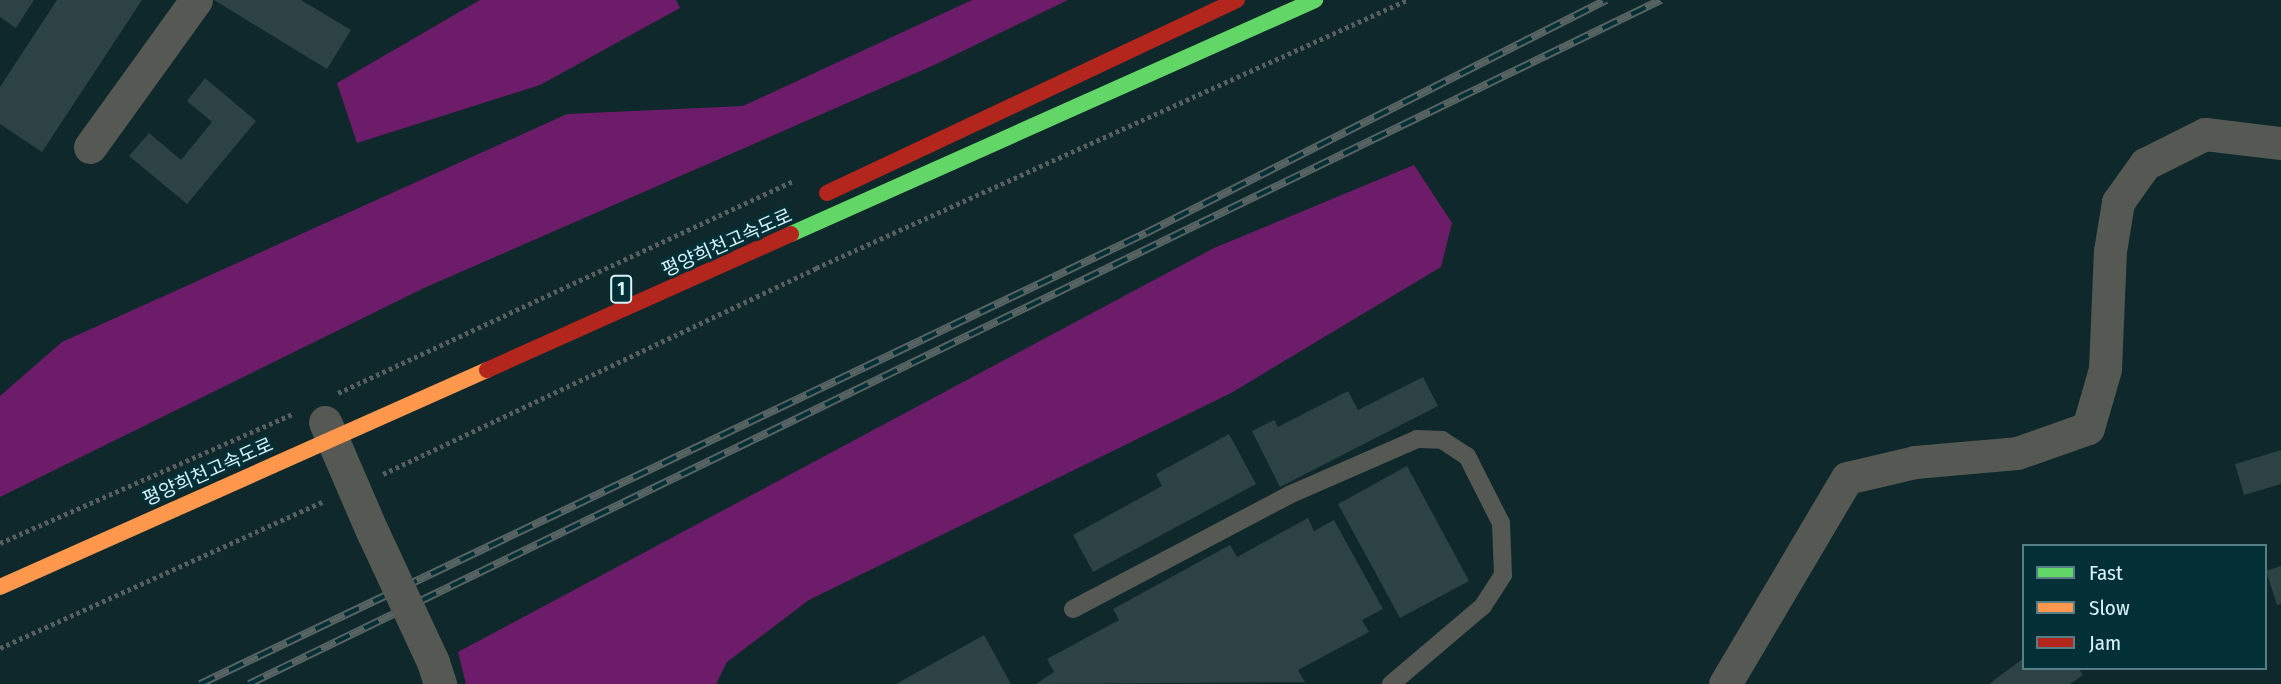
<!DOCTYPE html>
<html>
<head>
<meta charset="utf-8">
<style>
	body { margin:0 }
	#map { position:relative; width:2281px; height:684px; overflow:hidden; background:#0f282b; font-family:"Fira Sans Condensed","Noto Sans KR",sans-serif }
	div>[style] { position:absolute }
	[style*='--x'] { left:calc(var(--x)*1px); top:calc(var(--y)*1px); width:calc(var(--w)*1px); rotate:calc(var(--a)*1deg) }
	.green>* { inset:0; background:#6c1c69 }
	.building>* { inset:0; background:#2c4245 }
	.path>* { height:4.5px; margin-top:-2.25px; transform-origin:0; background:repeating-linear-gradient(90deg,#585f5e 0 3.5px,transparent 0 7px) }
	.lane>* { height:18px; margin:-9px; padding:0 9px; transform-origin:9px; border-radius:9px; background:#565853 }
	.street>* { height:33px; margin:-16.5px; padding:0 16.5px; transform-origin:16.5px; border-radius:16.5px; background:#565853 }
	.fast>* { height:16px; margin:-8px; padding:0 8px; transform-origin:8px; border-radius:8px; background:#63d668 }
	.slow>* { height:16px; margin:-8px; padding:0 8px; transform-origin:8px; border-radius:8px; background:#ff974d }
	.jam>* { height:16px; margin:-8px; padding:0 8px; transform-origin:8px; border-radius:8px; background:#b3261e }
	.rail>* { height:8px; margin-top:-4px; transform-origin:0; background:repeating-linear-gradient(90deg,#033037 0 16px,#586463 0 32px); box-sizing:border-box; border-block:2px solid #586463 }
	.street-bridge>* { height:33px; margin:-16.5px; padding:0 16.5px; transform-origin:16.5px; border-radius:16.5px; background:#565853 }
	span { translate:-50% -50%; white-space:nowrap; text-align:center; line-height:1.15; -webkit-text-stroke:6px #033037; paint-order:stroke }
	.shield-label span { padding:2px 5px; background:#033037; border:2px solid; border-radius:5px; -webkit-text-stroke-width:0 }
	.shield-label { font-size:18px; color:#d8f3f9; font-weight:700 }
	.street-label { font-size:19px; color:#d8f3f9 }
	.legend { position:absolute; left:2022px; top:544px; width:245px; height:126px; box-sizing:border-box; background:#033037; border:2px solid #587e85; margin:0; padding:9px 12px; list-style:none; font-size:21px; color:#d8f3f9 }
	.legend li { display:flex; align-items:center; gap:14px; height:35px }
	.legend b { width:35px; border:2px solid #587e85 }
</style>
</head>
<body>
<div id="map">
	<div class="green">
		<i style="clip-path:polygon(480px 0,676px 0,680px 8px,540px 85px,357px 143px,337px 83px)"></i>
		<i style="clip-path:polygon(972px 0,1068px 0,932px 66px,424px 288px,0 497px,0 396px,62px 342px,567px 114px,743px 106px)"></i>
		<i style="clip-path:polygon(1414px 165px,1452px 223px,1441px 267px,1231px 393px,809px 600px,727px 662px,716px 684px,466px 684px,458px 652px,1214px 248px)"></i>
	</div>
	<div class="building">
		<i style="clip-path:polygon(0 0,34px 0,16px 28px,0 17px)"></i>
		<i style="clip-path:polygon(57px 0,142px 0,42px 152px,0 124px,0 87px)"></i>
		<i style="clip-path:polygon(214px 0,301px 0,351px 30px,327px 69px)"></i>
		<i style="clip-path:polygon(205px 78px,256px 121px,187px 204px,129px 156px,149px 133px,181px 160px,212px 122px,187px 101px)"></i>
		<i style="clip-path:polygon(1423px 377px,1438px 406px,1280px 487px,1252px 431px,1274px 420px,1278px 427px,1348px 391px,1358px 410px)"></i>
		<i style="clip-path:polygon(1229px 434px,1256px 484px,1093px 572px,1073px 535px,1162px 486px,1156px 474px)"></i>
		<i style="clip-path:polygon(2281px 450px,2281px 484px,2244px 495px,2235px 464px)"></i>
		<i style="clip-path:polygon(1407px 466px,1469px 581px,1400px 618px,1338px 504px)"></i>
		<i style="clip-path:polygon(1308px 518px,1314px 531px,1334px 520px,1383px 609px,1362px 620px,1369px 632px,1298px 670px,1305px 682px,1036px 684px,1054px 672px,1047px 659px,1119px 620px,1113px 609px,1230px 545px,1237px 557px)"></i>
		<i style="clip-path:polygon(2281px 566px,2281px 604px,2277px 605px,2266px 571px)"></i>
		<i style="clip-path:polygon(984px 635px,1011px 684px,896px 684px)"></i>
		<i style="clip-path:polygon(2024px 658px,2024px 668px,2078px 668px,2083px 675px,2070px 684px,1989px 684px)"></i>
	</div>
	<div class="path">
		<i style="--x:338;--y:393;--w:502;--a:-24.98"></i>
		<i style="--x:383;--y:474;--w:480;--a:-25.4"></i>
		<i style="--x:816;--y:268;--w:649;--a:-24.39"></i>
		<i style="--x:0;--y:543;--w:322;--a:-23.8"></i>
		<i style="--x:0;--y:648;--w:356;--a:-24.4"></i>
	</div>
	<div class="lane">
		<i style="--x:1073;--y:609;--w:244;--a:-27.8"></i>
		<i style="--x:1289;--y:495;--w:140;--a:-23.6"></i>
		<i style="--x:1417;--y:439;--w:25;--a:2"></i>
		<i style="--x:1442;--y:440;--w:30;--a:33"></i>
		<i style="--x:1467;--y:456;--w:75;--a:63.1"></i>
		<i style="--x:1501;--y:523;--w:52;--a:87.8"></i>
		<i style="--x:1503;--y:575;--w:37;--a:123"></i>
		<i style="--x:1483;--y:606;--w:121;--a:139.7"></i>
	</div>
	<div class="street">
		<i style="--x:90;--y:147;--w:181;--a:-54.2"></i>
		<i style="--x:325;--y:422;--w:119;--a:66.7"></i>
		<i style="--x:433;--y:662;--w:23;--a:72"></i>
		<i style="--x:1725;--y:684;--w:239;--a:-59.4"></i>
		<i style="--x:1847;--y:478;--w:70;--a:-13.2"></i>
		<i style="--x:1915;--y:462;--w:102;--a:-5"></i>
		<i style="--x:2017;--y:453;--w:75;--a:-19.4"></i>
		<i style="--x:2088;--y:428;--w:61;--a:-73.9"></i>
		<i style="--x:2105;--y:369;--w:118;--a:-87.6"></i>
		<i style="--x:2110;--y:251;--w:50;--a:-80.7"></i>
		<i style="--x:2118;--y:202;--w:47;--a:-54.6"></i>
		<i style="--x:2145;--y:164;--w:67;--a:-26.6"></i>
		<i style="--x:2205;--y:134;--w:77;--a:6.8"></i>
	</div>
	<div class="fast">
		<i style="--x:791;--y:234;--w:574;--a:-24.06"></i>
	</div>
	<div class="slow">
		<i style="--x:0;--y:587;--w:533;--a:-24.02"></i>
	</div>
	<div class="jam">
		<i style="--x:827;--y:193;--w:453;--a:-25.2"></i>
		<i style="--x:487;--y:370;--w:333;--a:-24.1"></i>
	</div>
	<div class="rail">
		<i style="--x:200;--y:684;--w:1048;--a:-25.49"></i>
		<i style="--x:1146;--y:233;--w:516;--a:-26.86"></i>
		<i style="--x:249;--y:684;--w:1569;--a:-25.85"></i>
	</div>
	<div class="street-bridge">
		<i style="--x:372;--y:531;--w:145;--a:65"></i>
	</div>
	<div class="shield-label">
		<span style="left:621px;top:289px">1</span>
	</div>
	<div class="street-label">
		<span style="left:727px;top:243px;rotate:-24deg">평양희천고속도로</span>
		<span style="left:208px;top:472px;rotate:-24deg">평양희천고속도로</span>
	</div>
	<ul class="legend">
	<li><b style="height:9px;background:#63d668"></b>Fast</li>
	<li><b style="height:9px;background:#ff974d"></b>Slow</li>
	<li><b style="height:9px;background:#b3261e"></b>Jam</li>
	</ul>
</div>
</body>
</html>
